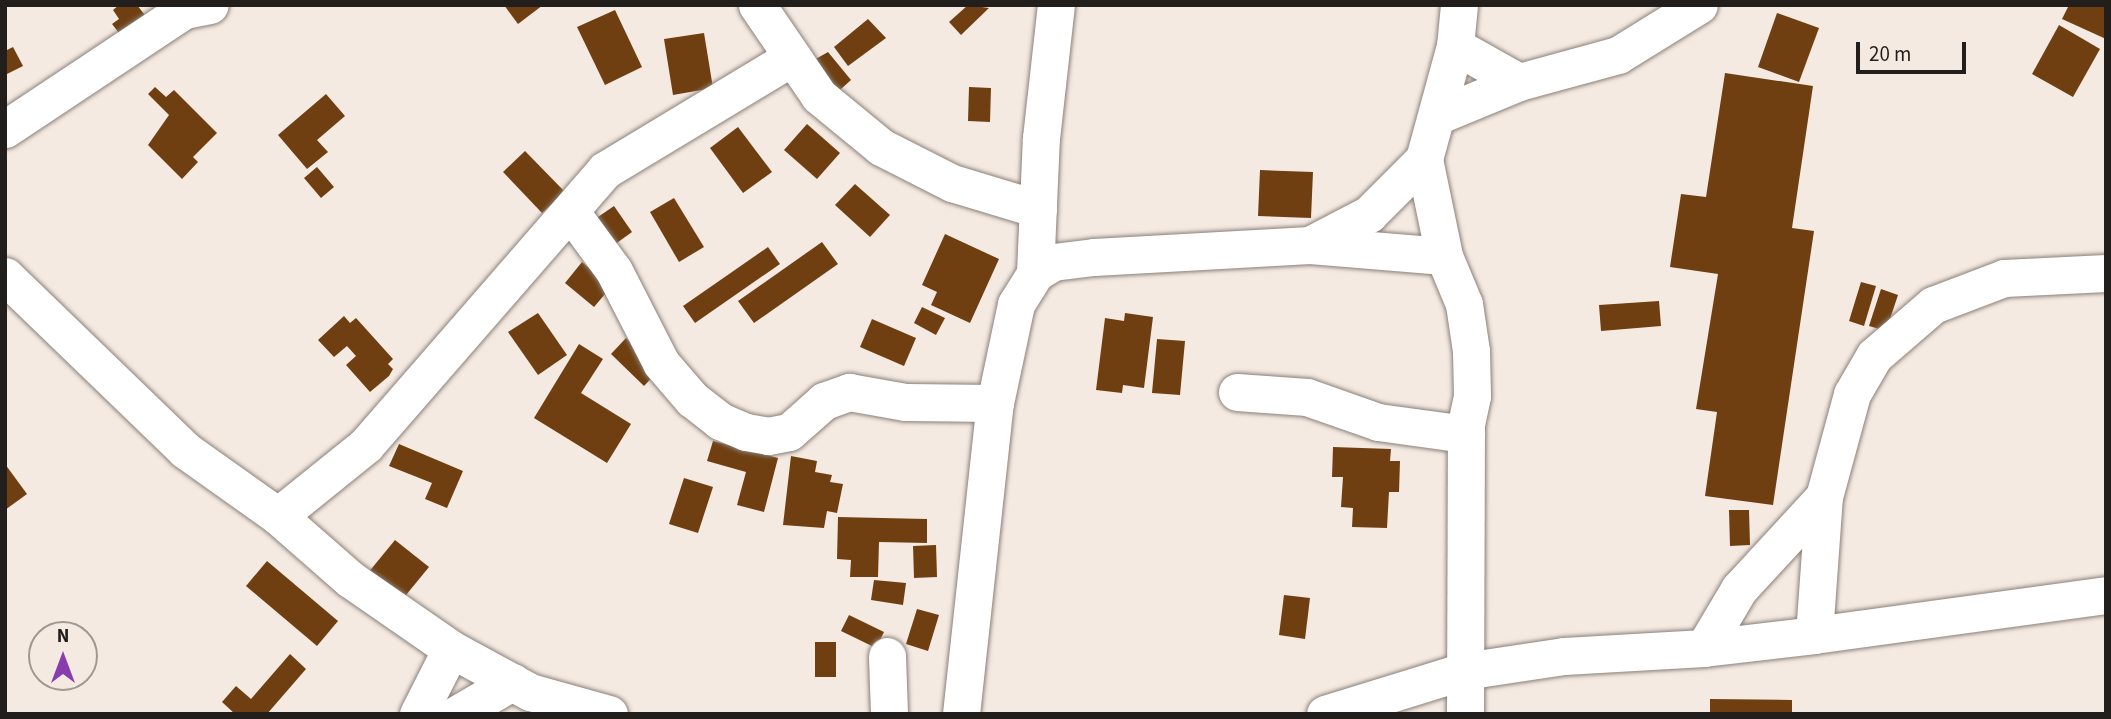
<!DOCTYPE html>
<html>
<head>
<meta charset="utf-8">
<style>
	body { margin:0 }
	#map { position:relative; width:2111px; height:719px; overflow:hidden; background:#f5eae2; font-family:"Source Sans 3",sans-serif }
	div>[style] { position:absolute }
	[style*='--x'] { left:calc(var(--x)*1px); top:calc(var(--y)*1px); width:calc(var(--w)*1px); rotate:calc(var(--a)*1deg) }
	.building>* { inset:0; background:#703f11 }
	.roads { filter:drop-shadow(0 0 2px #8a8079) drop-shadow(0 0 2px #8a8079) }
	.minor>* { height:37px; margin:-18.5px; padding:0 18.5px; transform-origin:18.5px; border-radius:18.5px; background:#fff }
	span { translate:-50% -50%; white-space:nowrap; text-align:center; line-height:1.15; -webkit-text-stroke:7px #f5eae2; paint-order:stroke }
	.frame { position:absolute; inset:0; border:7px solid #221e1b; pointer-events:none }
	.north { position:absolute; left:28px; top:621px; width:70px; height:70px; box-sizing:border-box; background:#f5eae2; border:2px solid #a19892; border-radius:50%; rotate:0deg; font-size:19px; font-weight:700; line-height:28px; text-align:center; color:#221e1b }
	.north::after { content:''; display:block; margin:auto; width:24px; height:32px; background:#883cae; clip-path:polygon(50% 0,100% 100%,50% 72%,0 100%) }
	.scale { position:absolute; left:1856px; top:42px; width:110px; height:32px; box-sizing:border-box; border:4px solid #221e1b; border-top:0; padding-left:9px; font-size:21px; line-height:24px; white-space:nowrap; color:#221e1b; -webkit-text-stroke:5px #f5eae2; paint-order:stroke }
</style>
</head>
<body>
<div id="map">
	<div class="building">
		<i style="clip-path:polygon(119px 5px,137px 5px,148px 19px,123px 38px,112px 24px,119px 19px,113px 10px)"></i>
		<i style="clip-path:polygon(504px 5px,543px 5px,518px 24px)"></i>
		<i style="clip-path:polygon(968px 5px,989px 8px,961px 35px,949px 22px)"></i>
		<i style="clip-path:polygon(2069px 5px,2106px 5px,2106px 39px,2062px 19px)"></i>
		<i style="clip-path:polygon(615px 10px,642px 67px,605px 85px,577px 27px)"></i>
		<i style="clip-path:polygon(1777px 13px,1819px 28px,1799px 82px,1758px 67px)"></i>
		<i style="clip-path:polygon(868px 19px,886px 38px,848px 66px,834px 47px)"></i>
		<i style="clip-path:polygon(2059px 25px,2100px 49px,2073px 97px,2032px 74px)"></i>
		<i style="clip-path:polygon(704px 33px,713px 88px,673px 95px,664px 39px)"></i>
		<i style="clip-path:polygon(13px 47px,23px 66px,5px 75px,5px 51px)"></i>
		<i style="clip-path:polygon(828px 52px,851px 80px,831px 98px,807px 64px)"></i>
		<i style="clip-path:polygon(1725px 73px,1813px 86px,1792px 228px,1814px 231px,1773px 505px,1705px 496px,1717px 412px,1696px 409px,1718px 274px,1670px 267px,1681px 194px,1706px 197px)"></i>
		<i style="clip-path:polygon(155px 87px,166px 97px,174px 90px,217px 133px,193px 157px,198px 162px,182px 179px,148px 145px,169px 115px,148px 94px)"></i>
		<i style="clip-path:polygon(969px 87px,991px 88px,990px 122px,968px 121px)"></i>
		<i style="clip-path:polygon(326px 94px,345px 116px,317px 140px,328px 152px,307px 169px,278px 135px)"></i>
		<i style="clip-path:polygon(807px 124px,840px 153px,817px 179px,784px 150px)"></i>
		<i style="clip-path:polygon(738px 127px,772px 172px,743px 193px,710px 148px)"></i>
		<i style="clip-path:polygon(525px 151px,565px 192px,542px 213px,503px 172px)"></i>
		<i style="clip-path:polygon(317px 167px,334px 187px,321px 198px,304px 178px)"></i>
		<i style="clip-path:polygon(1260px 170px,1313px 172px,1311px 218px,1258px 216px)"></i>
		<i style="clip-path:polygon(855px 184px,890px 215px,870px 237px,835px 205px)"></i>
		<i style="clip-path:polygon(674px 198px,704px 247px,679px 262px,650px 212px)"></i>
		<i style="clip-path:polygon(614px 206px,632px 232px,614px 245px,595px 219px)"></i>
		<i style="clip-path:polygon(945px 234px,999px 259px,970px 323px,931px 305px,937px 292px,922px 285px)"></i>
		<i style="clip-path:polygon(822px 242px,838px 264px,754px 323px,738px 301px)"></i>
		<i style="clip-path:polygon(768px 247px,780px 264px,695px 323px,683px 306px)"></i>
		<i style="clip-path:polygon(582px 262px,611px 287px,594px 307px,565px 283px)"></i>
		<i style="clip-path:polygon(1861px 282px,1876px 286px,1864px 326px,1849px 321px)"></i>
		<i style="clip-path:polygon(1881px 289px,1898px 295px,1886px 331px,1869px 326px)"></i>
		<i style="clip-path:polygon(1659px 301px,1661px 326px,1601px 331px,1599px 305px)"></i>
		<i style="clip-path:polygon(922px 307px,945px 318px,936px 335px,914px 323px)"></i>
		<i style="clip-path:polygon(538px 313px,567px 355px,538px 375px,508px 332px)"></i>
		<i style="clip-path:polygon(1125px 313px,1153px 317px,1144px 388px,1123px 385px,1122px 393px,1096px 390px,1105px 318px,1124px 321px)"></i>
		<i style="clip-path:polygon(344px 316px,350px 323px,356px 318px,393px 359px,388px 364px,393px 369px,389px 376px,370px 392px,346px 365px,356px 356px,347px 346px,334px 357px,318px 340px)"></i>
		<i style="clip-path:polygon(872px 319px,916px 338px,904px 366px,860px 347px)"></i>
		<i style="clip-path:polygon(626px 338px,659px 370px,644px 386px,611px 354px)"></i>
		<i style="clip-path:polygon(1157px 339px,1185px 341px,1180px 395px,1152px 393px)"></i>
		<i style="clip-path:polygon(579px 344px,603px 359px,581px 393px,631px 424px,607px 463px,534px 418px)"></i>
		<i style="clip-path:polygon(713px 441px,778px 458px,764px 512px,737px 505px,746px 472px,707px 461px)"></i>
		<i style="clip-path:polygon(399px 444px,463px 471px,447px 508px,425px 499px,432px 483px,389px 466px)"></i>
		<i style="clip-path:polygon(1333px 447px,1391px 449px,1390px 461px,1400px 461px,1399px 492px,1389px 492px,1387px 528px,1352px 527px,1353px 508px,1341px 507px,1343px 477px,1332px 477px)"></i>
		<i style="clip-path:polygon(791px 456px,817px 461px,815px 472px,832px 475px,830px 482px,843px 484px,837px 513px,827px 511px,824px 528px,783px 525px)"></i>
		<i style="clip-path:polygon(5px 464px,27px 494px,5px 510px)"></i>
		<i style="clip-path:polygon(684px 478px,713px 487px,698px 533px,669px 524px)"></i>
		<i style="clip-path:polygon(1729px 510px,1749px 510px,1750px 545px,1730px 546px)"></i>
		<i style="clip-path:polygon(838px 517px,927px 519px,927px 543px,879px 542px,878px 577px,850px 577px,851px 560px,837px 559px)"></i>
		<i style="clip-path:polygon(395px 540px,429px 567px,397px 606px,363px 579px)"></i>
		<i style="clip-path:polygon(936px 545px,937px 577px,914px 578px,913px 546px)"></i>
		<i style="clip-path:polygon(267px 561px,338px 621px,317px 646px,246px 586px)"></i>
		<i style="clip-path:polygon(874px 580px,906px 583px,903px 605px,871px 600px)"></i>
		<i style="clip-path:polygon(1284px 595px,1310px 598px,1305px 639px,1279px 635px)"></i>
		<i style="clip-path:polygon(917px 609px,939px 615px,928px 651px,906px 644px)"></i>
		<i style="clip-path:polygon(849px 615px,884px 632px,876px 648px,841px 631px)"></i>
		<i style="clip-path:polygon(815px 642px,836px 642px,836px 677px,815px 677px)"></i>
		<i style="clip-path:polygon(290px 654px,306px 669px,267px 714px,235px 714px,222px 702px,236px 686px,251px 699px)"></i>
		<i style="clip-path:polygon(1710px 699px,1792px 700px,1792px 714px,1710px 714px)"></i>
	</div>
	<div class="roads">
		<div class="minor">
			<i style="--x:757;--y:5;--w:110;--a:55.7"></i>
			<i style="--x:819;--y:96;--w:80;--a:39.4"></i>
			<i style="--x:881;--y:147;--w:80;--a:26.9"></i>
			<i style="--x:952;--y:183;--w:90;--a:16.8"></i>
			<i style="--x:1455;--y:46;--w:73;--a:29.4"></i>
			<i style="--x:1437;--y:116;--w:89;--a:-22.5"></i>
			<i style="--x:1519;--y:82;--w:103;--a:-15.3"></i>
			<i style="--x:1618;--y:55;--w:95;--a:-31.7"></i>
			<i style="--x:5;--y:129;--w:215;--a:-33.6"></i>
			<i style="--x:184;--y:10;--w:26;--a:-11"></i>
			<i style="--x:1424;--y:159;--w:99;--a:78.3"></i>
			<i style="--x:1444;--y:256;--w:52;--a:67.4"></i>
			<i style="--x:1464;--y:304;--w:48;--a:81.5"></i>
			<i style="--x:1471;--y:351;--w:45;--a:88.7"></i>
			<i style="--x:1472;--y:396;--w:29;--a:102"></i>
			<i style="--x:1466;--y:424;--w:290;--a:90.2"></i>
			<i style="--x:570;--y:211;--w:74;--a:53.7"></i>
			<i style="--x:614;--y:271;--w:103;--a:62.9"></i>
			<i style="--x:661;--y:363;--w:48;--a:49.3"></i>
			<i style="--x:692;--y:399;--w:36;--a:38"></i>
			<i style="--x:720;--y:421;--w:28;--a:23"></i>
			<i style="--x:746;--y:432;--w:22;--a:10"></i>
			<i style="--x:768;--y:436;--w:21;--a:-11"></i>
			<i style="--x:789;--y:432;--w:47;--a:-41.5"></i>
			<i style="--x:824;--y:401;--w:27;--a:-20"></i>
			<i style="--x:849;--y:392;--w:57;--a:10.1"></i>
			<i style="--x:905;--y:402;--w:90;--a:0.6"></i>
			<i style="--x:1310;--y:245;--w:134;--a:4.7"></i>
			<i style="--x:1035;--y:273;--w:135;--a:-87.5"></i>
			<i style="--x:1041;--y:138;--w:134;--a:-83.6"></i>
			<i style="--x:5;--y:276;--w:250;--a:44"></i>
			<i style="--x:185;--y:450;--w:114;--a:35.4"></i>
			<i style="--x:278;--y:516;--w:96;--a:41.2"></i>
			<i style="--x:350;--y:579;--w:123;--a:34.7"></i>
			<i style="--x:451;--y:649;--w:90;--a:28.6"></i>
			<i style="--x:530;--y:692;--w:82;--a:15.6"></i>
			<i style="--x:1237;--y:392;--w:70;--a:4.1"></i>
			<i style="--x:1307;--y:397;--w:75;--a:19.4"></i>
			<i style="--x:1378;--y:422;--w:89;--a:7.8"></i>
			<i style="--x:278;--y:516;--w:113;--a:-38.9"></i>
			<i style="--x:366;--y:445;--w:364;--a:-49"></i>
			<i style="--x:605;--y:170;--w:217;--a:-31.1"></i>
			<i style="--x:1814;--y:635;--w:138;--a:-85.9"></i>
			<i style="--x:1824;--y:497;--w:107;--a:-74.8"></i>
			<i style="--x:1852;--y:394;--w:44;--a:-59.9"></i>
			<i style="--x:1874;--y:356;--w:78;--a:-40.8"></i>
			<i style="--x:1933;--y:305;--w:76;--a:-20.8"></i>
			<i style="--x:2004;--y:278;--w:102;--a:-2.8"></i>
			<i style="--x:1704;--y:648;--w:69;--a:-59.3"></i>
			<i style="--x:1739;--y:589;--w:125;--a:-47.3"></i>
			<i style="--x:887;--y:656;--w:58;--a:88"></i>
			<i style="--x:418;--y:714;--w:73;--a:-63.1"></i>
			<i style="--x:457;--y:714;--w:64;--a:-30.2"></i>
			<i style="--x:961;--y:714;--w:313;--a:-83.8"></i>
			<i style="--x:995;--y:403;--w:101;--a:-78"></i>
			<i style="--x:1016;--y:304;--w:36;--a:-58"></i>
			<i style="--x:1035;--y:273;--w:21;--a:-31"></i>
			<i style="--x:1053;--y:262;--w:41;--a:-7"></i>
			<i style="--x:1094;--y:257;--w:216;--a:-3.2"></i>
			<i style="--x:1310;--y:245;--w:67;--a:-27.7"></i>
			<i style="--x:1369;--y:214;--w:78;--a:-45"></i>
			<i style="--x:1424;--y:159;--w:117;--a:-74.7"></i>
			<i style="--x:1455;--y:46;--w:41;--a:-84.4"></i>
			<i style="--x:1325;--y:714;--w:145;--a:-17.2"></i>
			<i style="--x:1464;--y:671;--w:101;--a:-8.5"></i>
			<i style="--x:1564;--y:656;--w:140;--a:-3.3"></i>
			<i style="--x:1704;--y:648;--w:111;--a:-6.7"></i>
			<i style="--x:1814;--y:635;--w:295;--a:-7.8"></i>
		</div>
	</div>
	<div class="frame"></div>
	<div class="north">N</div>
	<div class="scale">20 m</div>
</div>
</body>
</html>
